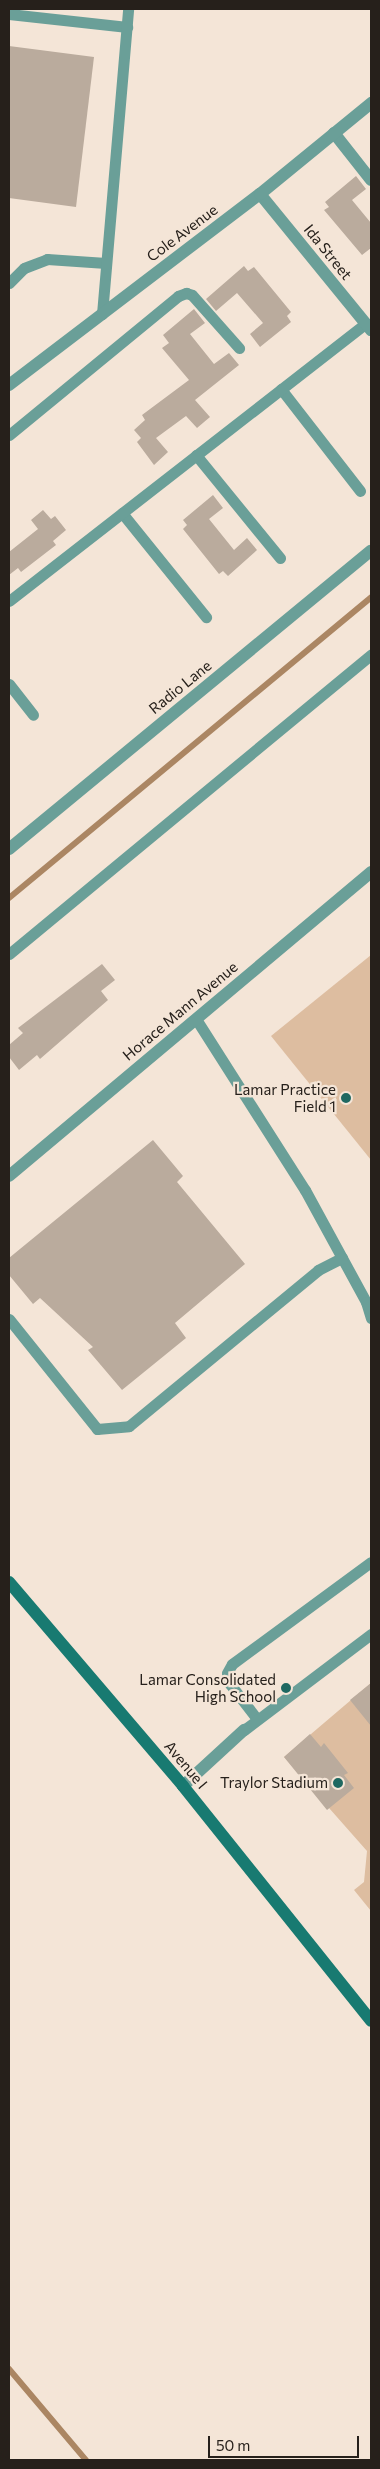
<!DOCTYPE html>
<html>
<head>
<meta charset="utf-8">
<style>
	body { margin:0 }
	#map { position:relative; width:380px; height:2469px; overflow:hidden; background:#f4e5d7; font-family:Commissioner,sans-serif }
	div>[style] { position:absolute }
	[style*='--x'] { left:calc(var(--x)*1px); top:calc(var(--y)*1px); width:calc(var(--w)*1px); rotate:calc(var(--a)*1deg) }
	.green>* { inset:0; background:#ddbda0 }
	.stream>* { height:6px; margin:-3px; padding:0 3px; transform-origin:3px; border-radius:3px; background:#ab8663 }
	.building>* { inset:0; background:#baab9d }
	.service>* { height:11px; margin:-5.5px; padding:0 5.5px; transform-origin:5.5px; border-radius:5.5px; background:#6a9f98 }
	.minor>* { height:12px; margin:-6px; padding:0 6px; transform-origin:6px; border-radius:6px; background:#6a9f98 }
	.tertiary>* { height:12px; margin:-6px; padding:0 6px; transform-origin:6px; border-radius:6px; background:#6a9f98 }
	.secondary>* { height:12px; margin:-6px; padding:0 6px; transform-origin:6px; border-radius:6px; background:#187a71 }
	.dots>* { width:14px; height:14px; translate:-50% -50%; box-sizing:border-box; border:2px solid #f4e5d7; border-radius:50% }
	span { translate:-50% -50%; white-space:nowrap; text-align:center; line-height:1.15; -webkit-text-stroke:4.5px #f4e5d7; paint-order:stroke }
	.street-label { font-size:15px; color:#26201b }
	.poi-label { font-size:15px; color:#26201b }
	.right { translate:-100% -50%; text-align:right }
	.frame { position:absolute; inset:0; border:10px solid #26201b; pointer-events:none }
	.scale { position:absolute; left:208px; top:2436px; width:151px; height:22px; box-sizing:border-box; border:2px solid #26201b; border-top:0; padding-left:6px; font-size:15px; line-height:18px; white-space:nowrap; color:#26201b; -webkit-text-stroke:4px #f4e5d7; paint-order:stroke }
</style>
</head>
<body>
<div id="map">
	<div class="green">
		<i style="clip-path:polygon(371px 955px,371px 1160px,271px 1036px)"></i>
		<i style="clip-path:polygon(371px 1683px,371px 1911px,354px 1890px,364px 1882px,367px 1851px,284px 1757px)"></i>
	</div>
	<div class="stream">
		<i style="--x:9;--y:898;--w:471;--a:-39.7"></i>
		<i style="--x:9;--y:2369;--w:119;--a:49.8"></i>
	</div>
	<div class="building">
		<i style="clip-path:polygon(9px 46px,94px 57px,76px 207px,9px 198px)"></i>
		<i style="clip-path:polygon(356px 176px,366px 189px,352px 200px,371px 223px,371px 248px,362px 255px,324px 210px,329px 207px,325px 202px)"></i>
		<i style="clip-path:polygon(244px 266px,248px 271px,254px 267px,291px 312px,287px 316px,291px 322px,260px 347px,250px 334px,263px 323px,237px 293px,216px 311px,206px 299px)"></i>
		<i style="clip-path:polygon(194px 309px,205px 323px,190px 334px,214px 364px,229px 353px,239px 365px,195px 400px,210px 417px,197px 428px,186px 416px,156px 438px,168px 452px,154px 465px,137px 442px,141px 438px,134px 430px,145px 420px,142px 415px,189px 380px,162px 348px,169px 343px,163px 335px)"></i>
		<i style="clip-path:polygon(213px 495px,223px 508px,209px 519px,234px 550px,247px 538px,257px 550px,228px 576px,223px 571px,219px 574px,183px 529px,187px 525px,183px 520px)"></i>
		<i style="clip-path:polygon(43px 510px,51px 519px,55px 516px,66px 530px,53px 541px,56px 545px,21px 572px,18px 568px,9px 575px,9px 552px,38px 529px,31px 520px)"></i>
		<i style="clip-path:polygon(102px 964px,115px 980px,101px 991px,108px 1000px,40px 1059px,37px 1055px,19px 1070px,9px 1057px,9px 1045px,23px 1033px,18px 1028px)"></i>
		<i style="clip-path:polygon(153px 1140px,183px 1176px,177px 1182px,245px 1264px,175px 1323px,186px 1338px,122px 1390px,88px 1350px,93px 1347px,40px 1298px,33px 1304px,9px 1275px,9px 1258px)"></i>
		<i style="clip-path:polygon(371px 1683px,371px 1726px,350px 1700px)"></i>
		<i style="clip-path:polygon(310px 1734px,321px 1747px,324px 1743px,348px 1773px,344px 1775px,354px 1788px,327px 1810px,284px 1757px)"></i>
	</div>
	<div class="service">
		<i style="--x:9;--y:14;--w:119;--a:6.3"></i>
		<i style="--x:9;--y:283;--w:21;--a:-45"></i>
		<i style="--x:24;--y:268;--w:25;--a:-21"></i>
		<i style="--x:47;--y:259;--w:59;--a:3.9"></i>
		<i style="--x:102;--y:314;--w:306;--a:-85.1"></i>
		<i style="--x:281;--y:389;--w:129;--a:52.2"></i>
		<i style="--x:9;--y:435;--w:219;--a:-39.4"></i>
		<i style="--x:178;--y:296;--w:9;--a:-21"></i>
		<i style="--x:186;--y:293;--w:6;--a:18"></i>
		<i style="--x:192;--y:295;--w:71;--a:48.4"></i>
		<i style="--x:196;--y:455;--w:133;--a:50.8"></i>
		<i style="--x:122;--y:513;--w:134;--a:51.1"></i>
		<i style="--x:9;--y:601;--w:452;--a:-37.9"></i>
		<i style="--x:9;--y:684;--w:39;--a:52"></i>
		<i style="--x:9;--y:954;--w:470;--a:-39.6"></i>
		<i style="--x:196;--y:1019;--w:203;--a:57.5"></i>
		<i style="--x:305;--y:1190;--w:128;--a:61.4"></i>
		<i style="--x:366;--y:1302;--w:17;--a:73"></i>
		<i style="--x:9;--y:1319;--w:141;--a:51.3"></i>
		<i style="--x:97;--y:1429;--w:32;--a:-5"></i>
		<i style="--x:129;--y:1426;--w:245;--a:-39.5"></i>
		<i style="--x:318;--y:1270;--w:27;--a:-27"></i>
		<i style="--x:257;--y:1719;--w:44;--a:-127.6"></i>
		<i style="--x:230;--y:1684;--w:11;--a:-105"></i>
		<i style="--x:227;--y:1673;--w:10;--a:-61"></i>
		<i style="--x:232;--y:1664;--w:172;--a:-36.3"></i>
		<i style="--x:244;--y:1730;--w:159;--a:-37.1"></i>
	</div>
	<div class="minor">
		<i style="--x:334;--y:133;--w:60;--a:51.8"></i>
		<i style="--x:260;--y:194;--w:176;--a:50.8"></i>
		<i style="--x:9;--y:385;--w:315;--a:-37.3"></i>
		<i style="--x:260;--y:194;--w:144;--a:-39.3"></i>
		<i style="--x:9;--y:1176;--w:473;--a:-40"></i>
		<i style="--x:183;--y:1786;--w:83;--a:-42.6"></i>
	</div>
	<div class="tertiary">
		<i style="--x:9;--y:849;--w:469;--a:-39.5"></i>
	</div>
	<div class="secondary">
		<i style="--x:9;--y:1582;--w:268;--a:49.5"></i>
		<i style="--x:183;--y:1786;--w:301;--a:51.3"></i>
	</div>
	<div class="dots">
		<i style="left:346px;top:1098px;background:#1e6861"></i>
		<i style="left:286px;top:1688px;background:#1e6861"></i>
		<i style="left:338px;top:1783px;background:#1e6861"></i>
	</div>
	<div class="street-label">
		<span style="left:182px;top:233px;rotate:-37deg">Cole Avenue</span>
		<span style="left:328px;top:252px;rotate:51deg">Ida Street</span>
		<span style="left:180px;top:687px;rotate:-39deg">Radio Lane</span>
		<span style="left:180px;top:1011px;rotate:-40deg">Horace Mann Avenue</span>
		<span style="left:186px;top:1765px;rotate:50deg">Avenue I</span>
	</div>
	<div class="poi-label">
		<span class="right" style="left:336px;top:1098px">Lamar Practice<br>Field 1</span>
		<span class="right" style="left:276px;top:1688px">Lamar Consolidated<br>High School</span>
		<span class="right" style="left:328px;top:1783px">Traylor Stadium</span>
	</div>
	<div class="frame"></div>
	<div class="scale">50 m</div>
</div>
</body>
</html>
